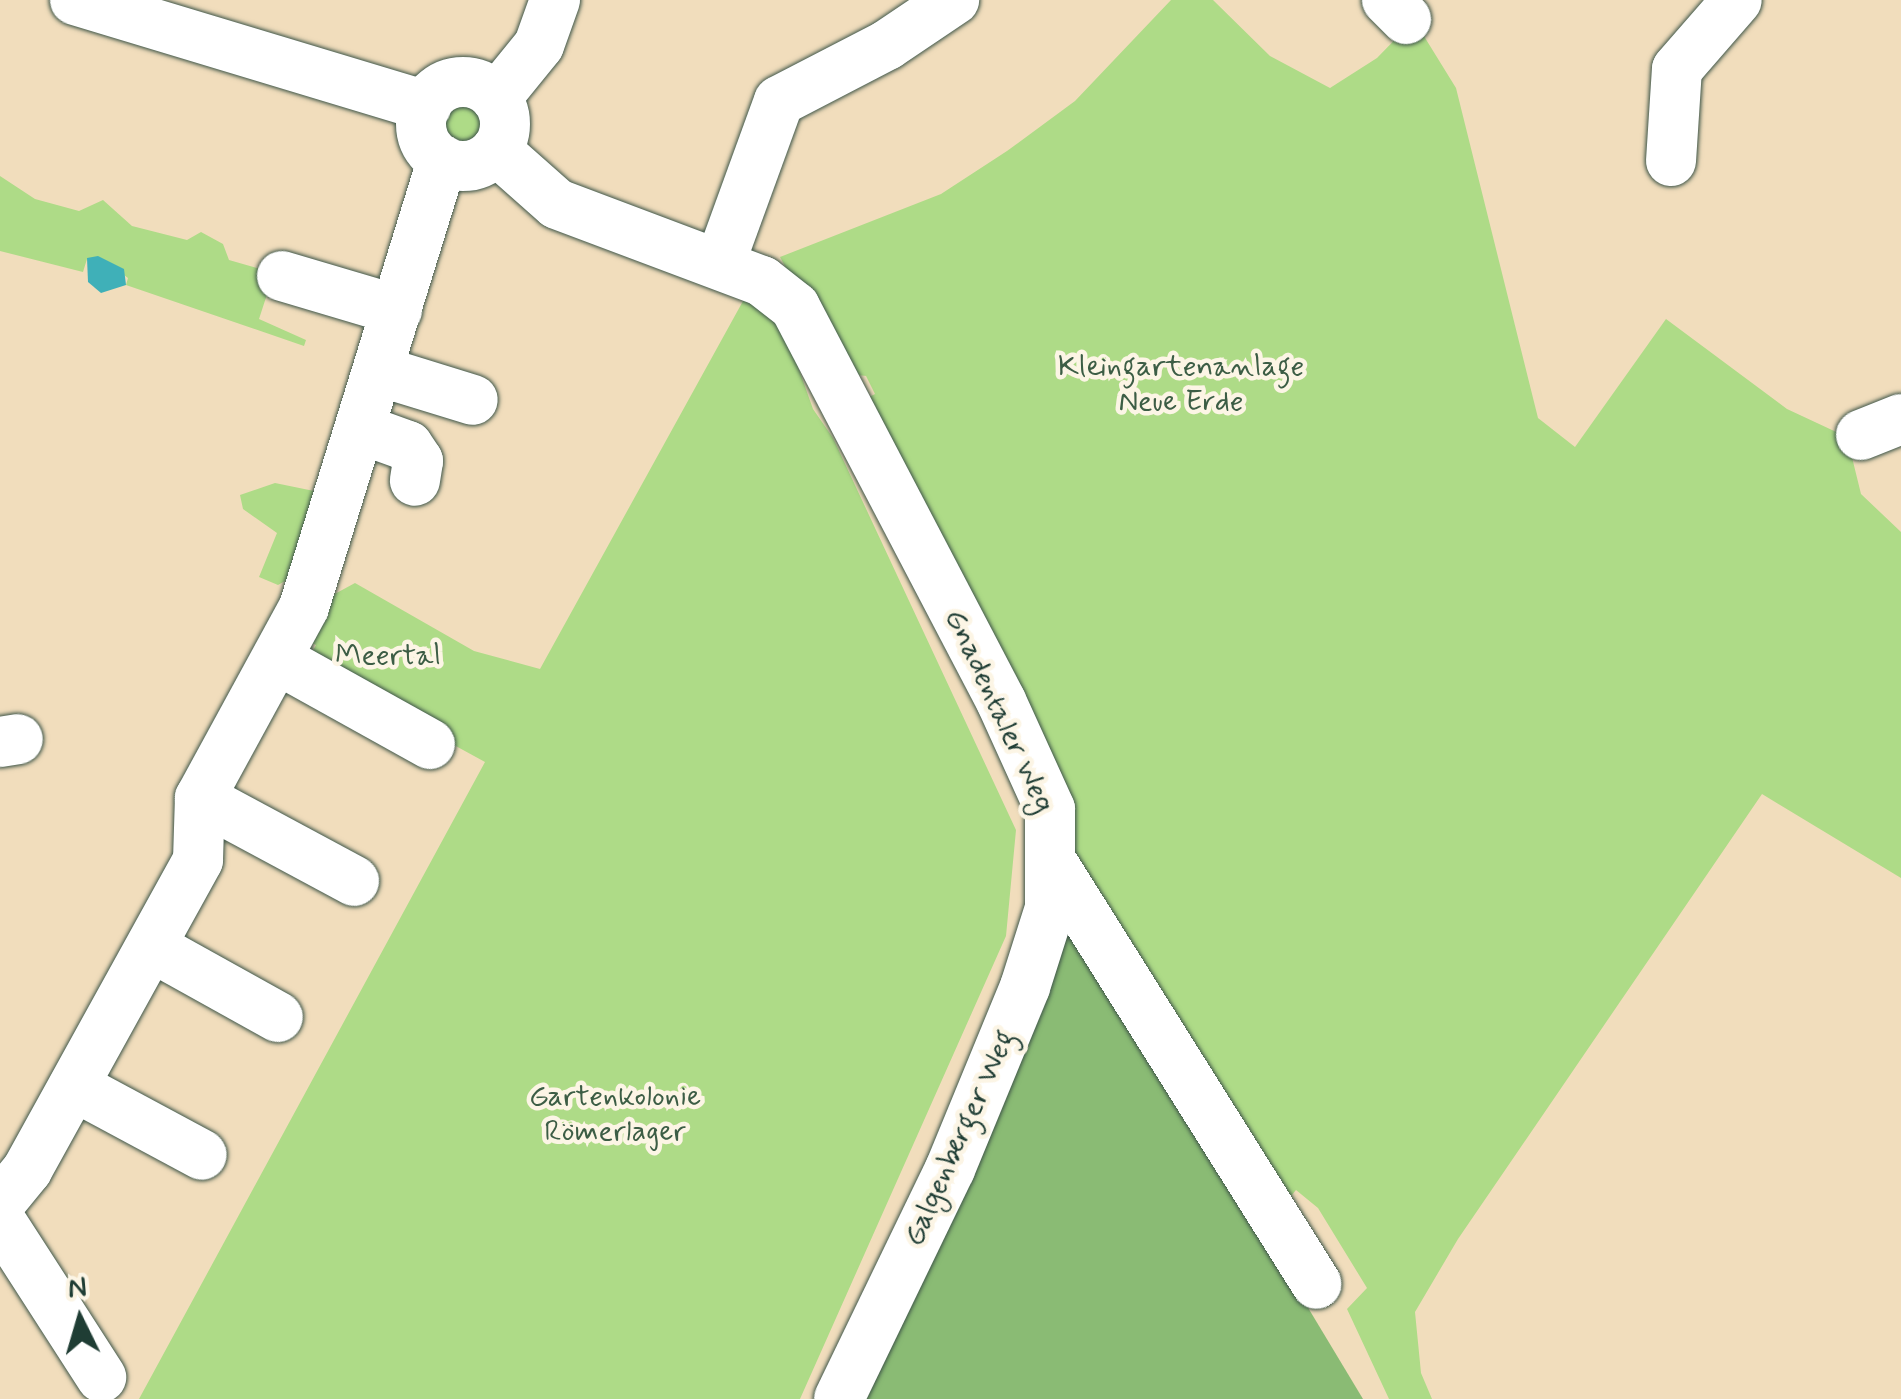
<!DOCTYPE html>
<html>
<head>
<meta charset="utf-8">
<style>
	body { margin:0 }
	#map { position:relative; width:1901px; height:1399px; overflow:hidden; background:#f1ddbc; font-family:Mynerve,sans-serif }
	div>[style] { position:absolute }
	[style*='--x'] { left:calc(var(--x)*1px); top:calc(var(--y)*1px); width:calc(var(--w)*1px); rotate:calc(var(--a)*1deg) }
	.green>* { inset:0; background:#aedb87 }
	.round { border-radius:50% }
	.forest>* { inset:0; background:#8abb74 }
	.water>* { inset:0; background:#3fb0b8 }
	.roads { filter:drop-shadow(0 0 2px #3e5548) drop-shadow(0 0 2px #3e5548) }
	.minor>* { height:50px; margin:-25px; padding:0 25px; transform-origin:25px; border-radius:25px; background:#fff }
	.minor>.ring { margin:-25px; padding:0; box-sizing:content-box; background:none; border:50px solid #fff; border-radius:50% }
	span { translate:-50% -50%; white-space:nowrap; text-align:center; line-height:1.15; -webkit-text-stroke:9px #fcf5e5; paint-order:stroke }
	.park-label { font-size:30px; color:#3c5d45 }
	.street-label { font-size:30px; color:#1f3d34 }
	.north { position:absolute; left:30px; top:1269px; width:100px; height:100px; -webkit-text-stroke:8px #fcf5e5; paint-order:stroke; rotate:355deg; font-size:28px; font-weight:700; line-height:40px; text-align:center; color:#1f3d34 }
	.north::after { content:''; display:block; margin:auto; width:35px; height:45px; background:#1f3d34; clip-path:polygon(50% 0,100% 100%,50% 72%,0 100%) }
</style>
</head>
<body>
<div id="map">
	<div class="green">
		<i style="clip-path:polygon(1171px 0,1213px 0,1270px 56px,1330px 88px,1377px 58px,1414px 20px,1456px 88px,1538px 418px,1575px 447px,1666px 319px,1787px 409px,1847px 437px,1861px 494px,1901px 532px,1901px 878px,1762px 794px,1458px 1239px,1415px 1312px,1421px 1373px,1432px 1399px,1389px 1399px,1347px 1309px,1367px 1288px,1318px 1208px,1296px 1190px,1286px 1202px,1074px 877px,861px 401px,875px 394px,866px 376px,843px 373px,780px 257px,941px 194px,1007px 151px,1075px 101px)"></i>
		<i class="round" style="left:439px;top:101px;width:46px;height:46px"></i>
		<i style="clip-path:polygon(0 176px,35px 199px,79px 211px,103px 200px,132px 226px,187px 240px,201px 232px,223px 244px,229px 260px,274px 273px,259px 319px,306px 340px,304px 346px,126px 285px,128px 278px,116px 269px,87px 259px,83px 272px,0 251px)"></i>
		<i style="clip-path:polygon(748px 292px,781px 319px,813px 409px,833px 438px,1016px 830px,1006px 936px,800px 1399px,139px 1399px,485px 762px,306px 664px,316px 645px,307px 640px,331px 596px,355px 583px,474px 651px,540px 669px)"></i>
		<i style="clip-path:polygon(275px 483px,314px 491px,292px 577px,278px 585px,259px 577px,277px 533px,243px 509px,240px 495px)"></i>
	</div>
	<div class="forest">
		<i style="clip-path:polygon(1069px 932px,1109px 977px,1363px 1399px,853px 1399px)"></i>
	</div>
	<div class="water">
		<i style="clip-path:polygon(98px 256px,124px 269px,126px 285px,101px 293px,88px 282px,87px 258px)"></i>
	</div>
	<div class="roads">
		<div class="minor">
			<i style="--x:75;--y:0;--w:367;--a:16.8"></i>
			<i style="--x:1387;--y:0;--w:27;--a:45"></i>
			<i class="ring" style="left:421px;top:82px;width:34px;height:34px"></i>
			<i style="--x:496;--y:98;--w:68;--a:-50.9"></i>
			<i style="--x:539;--y:45;--w:48;--a:-70.4"></i>
			<i style="--x:496;--y:150;--w:81;--a:41.5"></i>
			<i style="--x:557;--y:204;--w:219;--a:20.6"></i>
			<i style="--x:762;--y:281;--w:42;--a:38.2"></i>
			<i style="--x:795;--y:307;--w:445;--a:62.4"></i>
			<i style="--x:1001;--y:701;--w:119;--a:65.6"></i>
			<i style="--x:1050;--y:809;--w:99;--a:90"></i>
			<i style="--x:1050;--y:908;--w:83;--a:107.6"></i>
			<i style="--x:1025;--y:987;--w:197;--a:112.4"></i>
			<i style="--x:950;--y:1169;--w:255;--a:115.8"></i>
			<i style="--x:1671;--y:161;--w:92;--a:-86.3"></i>
			<i style="--x:1677;--y:69;--w:91;--a:-49"></i>
			<i style="--x:720;--y:263;--w:172;--a:-70"></i>
			<i style="--x:779;--y:101;--w:122;--a:-27.4"></i>
			<i style="--x:887;--y:45;--w:81;--a:-33.9"></i>
			<i style="--x:282;--y:276;--w:120;--a:16.5"></i>
			<i style="--x:379;--y:371;--w:98;--a:17.1"></i>
			<i style="--x:361;--y:429;--w:50;--a:19.9"></i>
			<i style="--x:408;--y:446;--w:18;--a:56"></i>
			<i style="--x:418;--y:461;--w:20;--a:99"></i>
			<i style="--x:1861;--y:435;--w:43;--a:-21.8"></i>
			<i style="--x:277;--y:659;--w:175;--a:29.1"></i>
			<i style="--x:0;--y:742;--w:18;--a:-9"></i>
			<i style="--x:200;--y:798;--w:175;--a:28.3"></i>
			<i style="--x:1055;--y:867;--w:492;--a:57.9"></i>
			<i style="--x:152;--y:947;--w:144;--a:29.1"></i>
			<i style="--x:74;--y:1086;--w:145;--a:28.3"></i>
			<i style="--x:0;--y:1203;--w:43;--a:-50.7"></i>
			<i style="--x:27;--y:1170;--w:354;--a:-61.1"></i>
			<i style="--x:198;--y:860;--w:62;--a:-88.2"></i>
			<i style="--x:200;--y:798;--w:217;--a:-61.4"></i>
			<i style="--x:304;--y:607;--w:468;--a:-72.8"></i>
			<i style="--x:0;--y:1220;--w:187;--a:57.2"></i>
		</div>
	</div>
	<div class="park-label">
		<span style="left:1181px;top:384px">Kleingartenanlage<br>Neue Erde</span>
		<span style="left:388px;top:656px">Meertal</span>
		<span style="left:615px;top:1114px">Gartenkolonie<br>Römerlager</span>
	</div>
	<div class="street-label">
		<span style="left:999px;top:711px;rotate:65deg">Gnadentaler Weg</span>
		<span style="left:960px;top:1138px;rotate:-66deg">Galgenberger Weg</span>
	</div>
	<div class="north">N</div>
</div>
</body>
</html>
